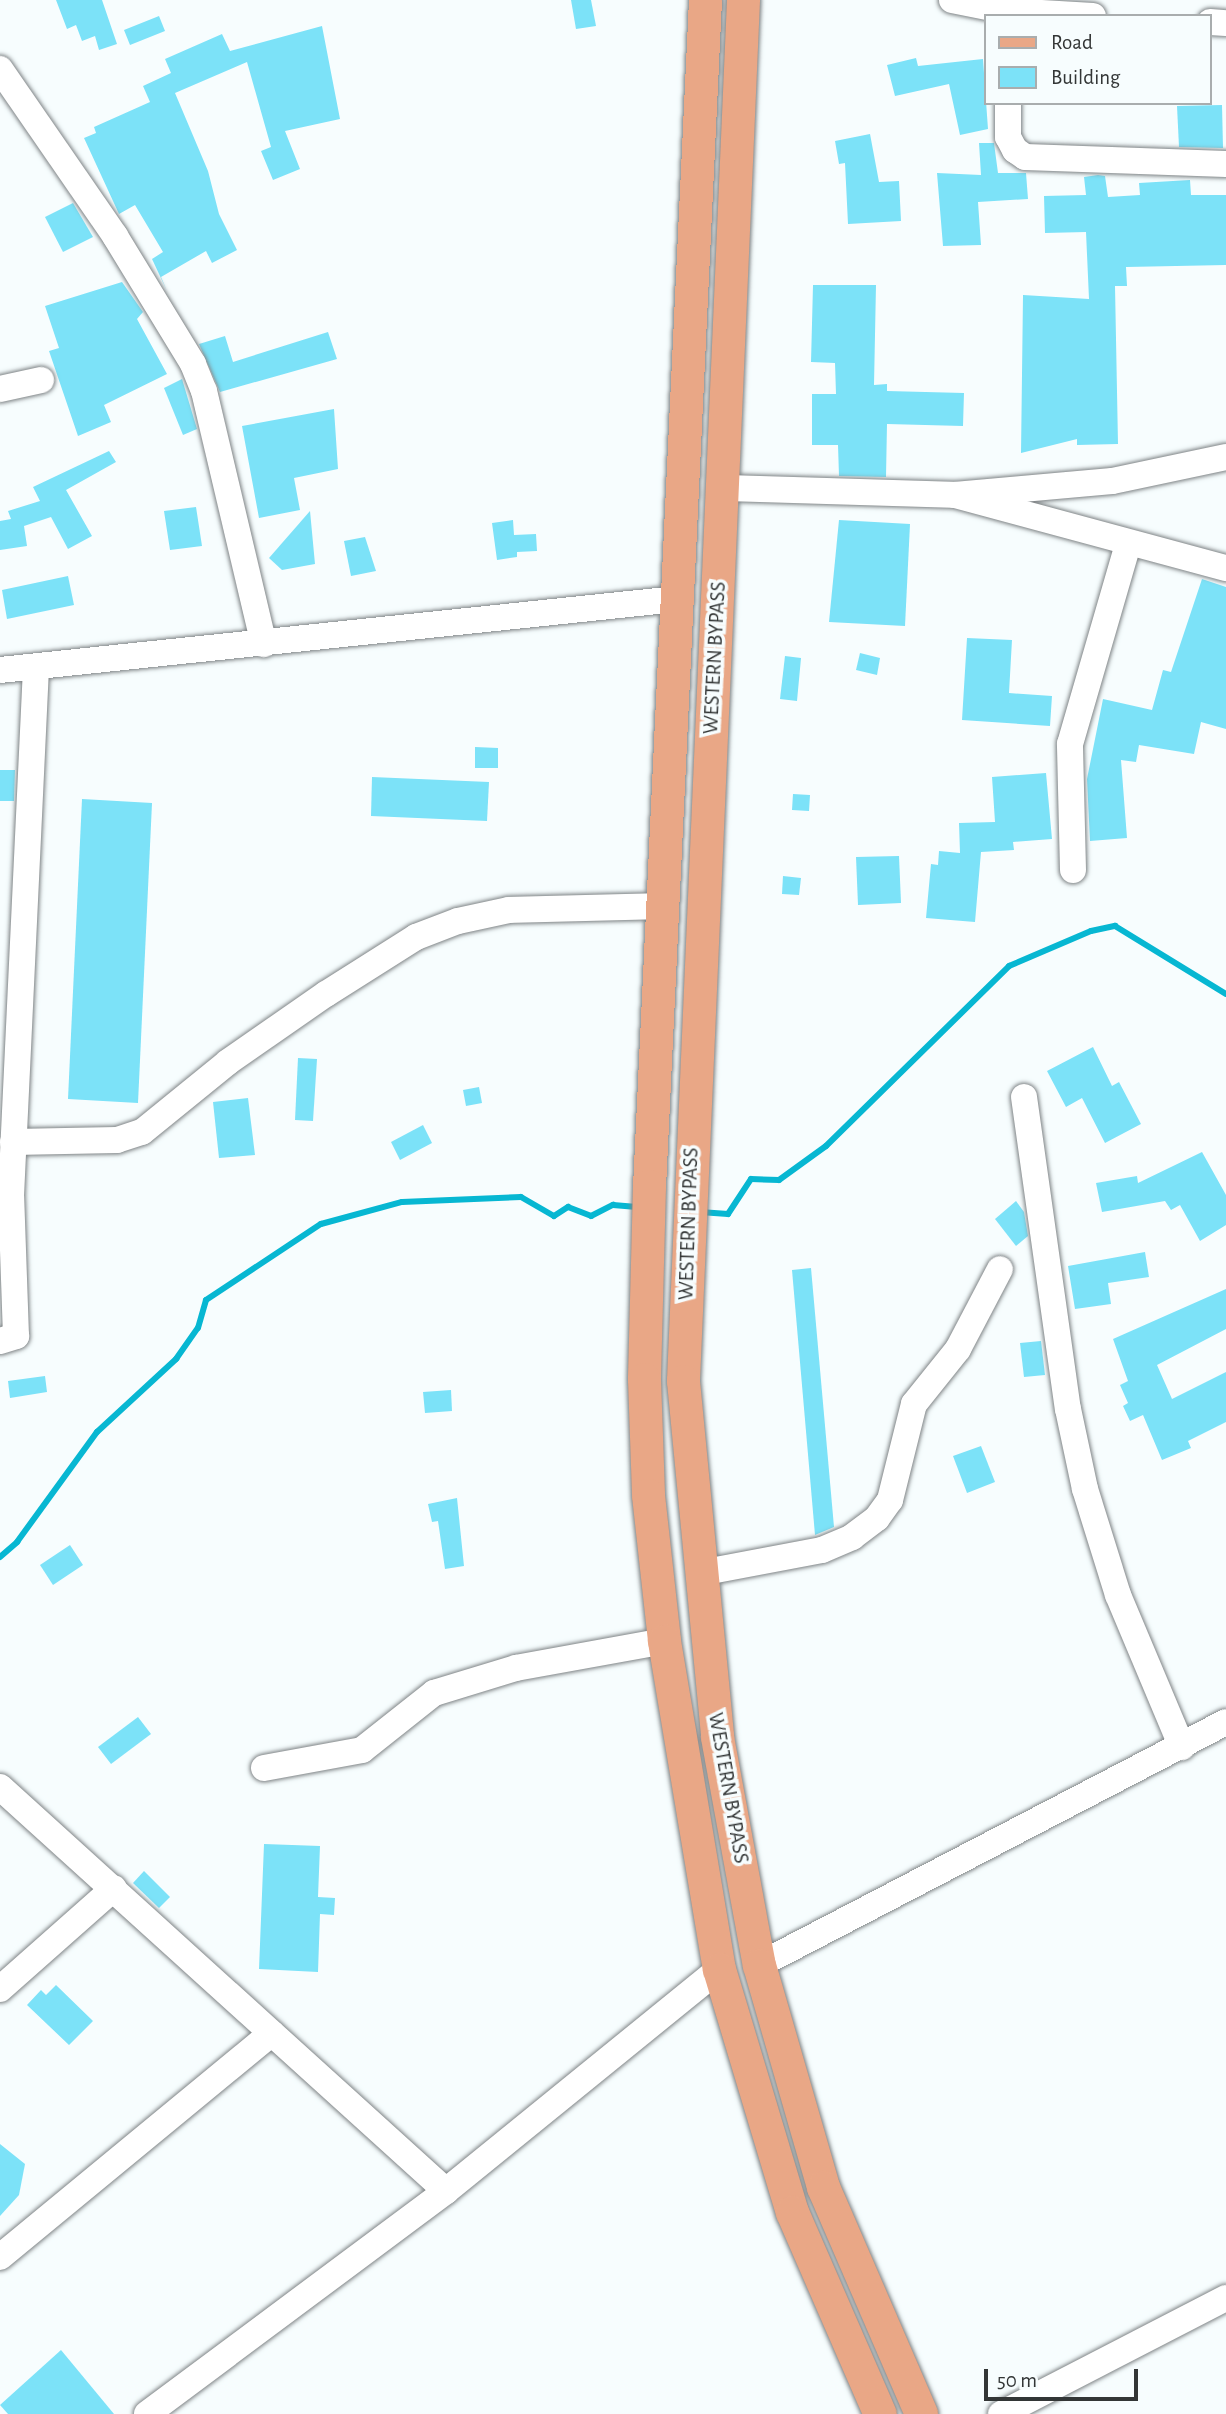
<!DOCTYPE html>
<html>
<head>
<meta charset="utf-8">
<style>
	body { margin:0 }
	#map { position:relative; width:1226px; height:2414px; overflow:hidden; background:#f7fdfe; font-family:"Alegreya Sans",sans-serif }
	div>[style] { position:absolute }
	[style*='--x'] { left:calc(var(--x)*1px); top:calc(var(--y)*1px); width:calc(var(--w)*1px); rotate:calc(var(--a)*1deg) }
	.stream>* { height:6px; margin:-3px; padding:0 3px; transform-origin:3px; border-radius:3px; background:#07b7d2 }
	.building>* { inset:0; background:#7ce2f8 }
	.roads { filter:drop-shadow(0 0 2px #7f8486) drop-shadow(0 0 2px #7f8486) }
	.minor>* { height:26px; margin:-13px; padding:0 13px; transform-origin:13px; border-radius:13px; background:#fff }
	.major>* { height:33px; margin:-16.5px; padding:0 16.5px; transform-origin:16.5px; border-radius:16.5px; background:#e9a786 }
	span { translate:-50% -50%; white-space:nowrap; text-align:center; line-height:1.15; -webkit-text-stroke:7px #f7fdfe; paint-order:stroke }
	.street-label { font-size:21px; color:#333636 }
	.legend { position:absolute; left:984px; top:14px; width:228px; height:91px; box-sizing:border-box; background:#f7fdfe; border:2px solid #a9adae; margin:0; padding:9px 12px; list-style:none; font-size:21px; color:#333636 }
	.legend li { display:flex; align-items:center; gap:14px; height:35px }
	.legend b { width:35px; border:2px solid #a9adae }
	.scale { position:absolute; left:984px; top:2369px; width:154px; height:32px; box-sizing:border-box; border:4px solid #333636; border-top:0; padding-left:9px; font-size:21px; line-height:24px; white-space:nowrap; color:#333636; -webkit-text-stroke:5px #f7fdfe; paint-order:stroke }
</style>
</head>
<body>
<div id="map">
	<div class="stream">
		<i style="--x:700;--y:1212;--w:28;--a:4"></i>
		<i style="--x:728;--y:1214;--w:42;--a:-56.7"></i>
		<i style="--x:751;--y:1179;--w:28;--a:2"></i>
		<i style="--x:779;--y:1180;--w:58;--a:-35.9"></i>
		<i style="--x:826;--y:1146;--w:257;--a:-44.5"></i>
		<i style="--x:1009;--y:966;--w:89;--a:-23.1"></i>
		<i style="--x:1091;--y:931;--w:25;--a:-12"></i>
		<i style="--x:1115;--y:926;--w:130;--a:31.5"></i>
		<i style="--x:0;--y:1557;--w:23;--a:-41"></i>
		<i style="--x:17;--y:1542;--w:136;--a:-54"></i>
		<i style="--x:97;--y:1432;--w:108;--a:-42.7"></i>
		<i style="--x:176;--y:1359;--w:38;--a:-55"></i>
		<i style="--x:198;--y:1328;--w:29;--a:-74"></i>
		<i style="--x:206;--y:1300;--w:138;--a:-33.5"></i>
		<i style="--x:321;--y:1224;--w:84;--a:-15.2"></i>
		<i style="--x:402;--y:1202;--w:119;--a:-2.4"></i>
		<i style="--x:521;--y:1197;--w:38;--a:30"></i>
		<i style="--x:554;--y:1216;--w:17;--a:-33"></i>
		<i style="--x:568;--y:1207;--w:25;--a:21"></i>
		<i style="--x:591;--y:1216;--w:25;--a:-27"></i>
		<i style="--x:613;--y:1205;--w:24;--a:5"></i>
	</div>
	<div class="building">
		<i style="clip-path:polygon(56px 0,102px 0,117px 44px,99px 50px,95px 36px,82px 41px,76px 25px,67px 29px)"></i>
		<i style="clip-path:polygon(571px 0,591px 0,596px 26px,576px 29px)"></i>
		<i style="clip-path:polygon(159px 16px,165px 31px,130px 45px,124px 30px)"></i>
		<i style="clip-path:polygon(322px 26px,340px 119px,285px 131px,300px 169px,273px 180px,261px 151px,271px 147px,247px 62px,175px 93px,208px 171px,219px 214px,237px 250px,212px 263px,206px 251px,161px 277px,167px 291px,152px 259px,163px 252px,135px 205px,119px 214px,84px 138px,96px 133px,94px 127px,150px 102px,143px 86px,171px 73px,165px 59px,222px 34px,230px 51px)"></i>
		<i style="clip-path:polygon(916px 58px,918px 66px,983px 59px,988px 129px,960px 135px,949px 84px,895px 96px,887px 65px)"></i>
		<i style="clip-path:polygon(1222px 105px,1223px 148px,1179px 147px,1177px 106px)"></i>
		<i style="clip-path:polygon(870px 134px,879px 182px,899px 181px,901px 221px,848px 224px,845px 163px,839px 164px,835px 141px)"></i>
		<i style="clip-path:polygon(979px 143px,994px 143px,998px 173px,1026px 173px,1028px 199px,978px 202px,981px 245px,943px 246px,937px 173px,981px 175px)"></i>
		<i style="clip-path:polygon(1098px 175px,1105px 176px,1108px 197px,1140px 195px,1139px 183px,1190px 180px,1191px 195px,1226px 195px,1226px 265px,1126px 267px,1127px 286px,1115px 286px,1118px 444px,1077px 445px,1077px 439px,1021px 453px,1023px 295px,1089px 299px,1086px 232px,1045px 233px,1044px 196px,1086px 195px,1084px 177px)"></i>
		<i style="clip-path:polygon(73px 203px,93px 237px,63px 252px,45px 217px)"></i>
		<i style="clip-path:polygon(122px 282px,143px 312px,137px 319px,167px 374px,104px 405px,111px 422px,78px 436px,49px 351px,59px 348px,45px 306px)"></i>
		<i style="clip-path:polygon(813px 285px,876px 285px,874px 385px,887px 384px,887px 391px,964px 393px,963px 426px,887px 424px,886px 477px,839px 476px,838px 445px,812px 445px,812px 394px,836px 394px,835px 363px,811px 362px)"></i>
		<i style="clip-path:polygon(328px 332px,337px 359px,220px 392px,199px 344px,225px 336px,233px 362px)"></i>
		<i style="clip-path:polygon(182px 379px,197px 429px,183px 435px,164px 388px)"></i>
		<i style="clip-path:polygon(334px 409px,338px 469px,294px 478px,300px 510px,259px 518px,242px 426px)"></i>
		<i style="clip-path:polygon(109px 451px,116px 462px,66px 490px,92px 536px,68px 549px,51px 517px,24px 526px,27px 546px,0 550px,0 521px,11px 519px,8px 511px,40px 501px,33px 487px)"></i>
		<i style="clip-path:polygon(196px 507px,202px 546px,170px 550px,164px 511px)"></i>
		<i style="clip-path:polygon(310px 511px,315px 564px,282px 570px,269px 558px)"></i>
		<i style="clip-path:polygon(513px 520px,514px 535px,536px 534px,537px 551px,517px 552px,517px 557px,497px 560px,492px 523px)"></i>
		<i style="clip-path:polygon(839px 520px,910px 524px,905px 626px,829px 622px)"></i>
		<i style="clip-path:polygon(365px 537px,376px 571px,351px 576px,344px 541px)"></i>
		<i style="clip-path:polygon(68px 576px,74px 605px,7px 619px,2px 590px)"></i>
		<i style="clip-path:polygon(1202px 579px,1226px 587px,1226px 729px,1201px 722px,1194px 754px,1139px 745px,1136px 762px,1121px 760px,1127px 838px,1090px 841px,1087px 779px,1103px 699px,1152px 710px,1163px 670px,1171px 672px)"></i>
		<i style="clip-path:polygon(967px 638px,1012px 640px,1009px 693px,1052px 696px,1050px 726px,962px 720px)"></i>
		<i style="clip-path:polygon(860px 653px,880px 658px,877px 675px,856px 670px)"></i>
		<i style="clip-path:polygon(785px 656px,801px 658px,797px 701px,780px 699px)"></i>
		<i style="clip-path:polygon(475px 747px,498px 748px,498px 768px,475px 768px)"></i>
		<i style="clip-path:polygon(0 770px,15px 770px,14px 801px,0 801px)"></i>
		<i style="clip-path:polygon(1046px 773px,1052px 839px,1013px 842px,1014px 850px,981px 852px,975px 922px,926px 918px,931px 864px,938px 865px,939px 851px,960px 853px,959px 823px,995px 822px,992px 777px)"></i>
		<i style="clip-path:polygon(372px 777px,489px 782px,487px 821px,371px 816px)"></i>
		<i style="clip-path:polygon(793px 794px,810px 795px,809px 811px,792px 810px)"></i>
		<i style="clip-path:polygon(82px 799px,152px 803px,138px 1103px,68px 1099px)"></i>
		<i style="clip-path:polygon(899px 856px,901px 903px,858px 905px,856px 857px)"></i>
		<i style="clip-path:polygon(783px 876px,801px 878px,799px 895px,782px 894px)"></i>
		<i style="clip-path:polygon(1093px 1047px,1112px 1086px,1119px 1082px,1141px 1124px,1105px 1143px,1082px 1098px,1066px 1107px,1047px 1071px)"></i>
		<i style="clip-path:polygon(298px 1058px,317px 1059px,313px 1121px,295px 1120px)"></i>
		<i style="clip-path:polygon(479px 1087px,482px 1103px,466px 1106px,463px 1090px)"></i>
		<i style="clip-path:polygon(248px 1098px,255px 1155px,219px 1158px,213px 1102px)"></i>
		<i style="clip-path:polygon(423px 1125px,432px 1143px,400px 1160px,391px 1142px)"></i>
		<i style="clip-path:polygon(1202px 1152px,1226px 1195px,1226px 1225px,1200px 1241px,1180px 1205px,1171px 1210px,1165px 1201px,1102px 1212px,1096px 1183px,1137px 1176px,1138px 1183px)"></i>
		<i style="clip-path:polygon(1016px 1201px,1024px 1212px,1028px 1236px,1016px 1246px,995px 1219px)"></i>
		<i style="clip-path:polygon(1145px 1252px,1149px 1277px,1108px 1283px,1111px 1304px,1075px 1309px,1068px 1266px)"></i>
		<i style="clip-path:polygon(811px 1268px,834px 1527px,815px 1535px,792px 1270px)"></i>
		<i style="clip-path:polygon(1226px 1289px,1226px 1329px,1157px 1365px,1172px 1399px,1226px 1372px,1226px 1422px,1188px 1441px,1191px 1448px,1162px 1460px,1143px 1415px,1130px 1421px,1123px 1406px,1128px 1403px,1120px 1385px,1128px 1381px,1113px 1339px)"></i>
		<i style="clip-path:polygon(1041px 1341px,1045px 1375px,1024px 1377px,1020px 1343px)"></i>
		<i style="clip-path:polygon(45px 1376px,47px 1392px,10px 1398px,8px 1381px)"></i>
		<i style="clip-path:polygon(451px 1390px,452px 1411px,425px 1413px,423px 1392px)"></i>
		<i style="clip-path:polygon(981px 1446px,995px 1482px,967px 1493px,953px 1456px)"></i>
		<i style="clip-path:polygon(457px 1498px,464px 1566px,445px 1569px,438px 1521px,432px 1522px,428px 1504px)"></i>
		<i style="clip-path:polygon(70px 1545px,83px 1565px,53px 1585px,40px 1565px)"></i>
		<i style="clip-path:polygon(138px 1717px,151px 1734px,111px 1764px,98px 1747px)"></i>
		<i style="clip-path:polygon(264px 1844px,320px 1846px,318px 1897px,335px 1898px,334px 1915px,320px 1914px,318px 1972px,259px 1969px)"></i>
		<i style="clip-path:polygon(144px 1871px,170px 1897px,159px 1908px,133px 1883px)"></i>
		<i style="clip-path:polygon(56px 1985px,93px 2021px,69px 2045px,27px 2005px,41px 1990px,46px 1995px)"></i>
		<i style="clip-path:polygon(0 2144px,25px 2164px,19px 2195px,0 2216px)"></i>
		<i style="clip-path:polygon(61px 2350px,114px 2414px,8px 2414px,0 2405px)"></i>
	</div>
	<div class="roads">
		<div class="minor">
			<i style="--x:952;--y:0;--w:56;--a:11.3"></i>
			<i style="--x:1007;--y:11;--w:86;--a:3.3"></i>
			<i style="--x:1210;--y:22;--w:16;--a:4"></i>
			<i style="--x:0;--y:69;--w:203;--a:55.4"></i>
			<i style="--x:115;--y:236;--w:150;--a:58.6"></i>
			<i style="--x:193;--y:364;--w:29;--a:68"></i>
			<i style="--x:204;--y:391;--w:260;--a:76.7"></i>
			<i style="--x:1008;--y:103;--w:34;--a:90"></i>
			<i style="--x:1008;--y:137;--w:15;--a:62"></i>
			<i style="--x:1015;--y:150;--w:12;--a:35"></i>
			<i style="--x:1025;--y:157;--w:201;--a:2"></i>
			<i style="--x:0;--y:389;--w:42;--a:-12.4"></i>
			<i style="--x:1226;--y:457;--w:116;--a:168.1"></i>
			<i style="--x:1112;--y:481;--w:158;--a:174.9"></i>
			<i style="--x:955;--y:495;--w:281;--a:15.1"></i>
			<i style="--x:723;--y:488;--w:232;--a:1.7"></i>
			<i style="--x:0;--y:670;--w:681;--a:-5.99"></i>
			<i style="--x:1073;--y:870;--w:126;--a:-91.4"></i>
			<i style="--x:1070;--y:744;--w:207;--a:-73.8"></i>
			<i style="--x:1024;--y:1097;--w:315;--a:82"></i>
			<i style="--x:1068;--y:1409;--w:82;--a:78"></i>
			<i style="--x:1085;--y:1489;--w:111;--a:72.7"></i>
			<i style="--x:1118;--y:1595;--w:165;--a:67.2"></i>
			<i style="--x:13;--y:1142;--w:104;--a:-1.1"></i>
			<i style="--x:117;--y:1140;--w:26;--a:-18"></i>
			<i style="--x:142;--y:1132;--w:111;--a:-39.1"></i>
			<i style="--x:228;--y:1062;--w:119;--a:-34.8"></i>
			<i style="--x:326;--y:994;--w:107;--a:-32.3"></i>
			<i style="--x:416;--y:937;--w:45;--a:-20.9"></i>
			<i style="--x:458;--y:921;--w:52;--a:-12.2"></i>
			<i style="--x:509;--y:910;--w:153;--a:-1.5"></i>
			<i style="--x:0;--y:1341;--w:17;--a:-17"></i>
			<i style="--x:16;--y:1336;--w:140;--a:-92"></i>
			<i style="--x:11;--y:1196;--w:530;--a:-87.29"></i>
			<i style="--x:700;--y:1573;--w:124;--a:-10.7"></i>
			<i style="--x:822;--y:1550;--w:33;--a:-23"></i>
			<i style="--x:852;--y:1537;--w:31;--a:-37"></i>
			<i style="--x:877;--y:1518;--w:22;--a:-54"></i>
			<i style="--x:890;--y:1500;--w:99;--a:-76"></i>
			<i style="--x:914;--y:1404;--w:70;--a:-51.3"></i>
			<i style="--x:958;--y:1349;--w:90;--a:-62.3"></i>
			<i style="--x:264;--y:1768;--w:100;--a:-10.4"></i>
			<i style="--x:362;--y:1750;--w:92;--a:-38.4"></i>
			<i style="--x:434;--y:1693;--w:86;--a:-17"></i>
			<i style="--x:516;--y:1668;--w:150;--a:-10.3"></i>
			<i style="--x:0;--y:1787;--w:602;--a:42.17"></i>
			<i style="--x:759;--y:1965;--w:526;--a:-27.49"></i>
			<i style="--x:0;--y:1989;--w:152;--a:-41.5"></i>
			<i style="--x:0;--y:2257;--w:352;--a:-39.5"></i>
			<i style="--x:147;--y:2414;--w:373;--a:-36.7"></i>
			<i style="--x:446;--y:2191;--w:352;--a:-39.1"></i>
			<i style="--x:1001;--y:2414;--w:253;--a:-27.3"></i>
		</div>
		<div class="major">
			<i style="--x:705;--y:0;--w:1187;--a:92.7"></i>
			<i style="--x:649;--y:1186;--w:193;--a:91.5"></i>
			<i style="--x:644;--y:1379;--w:116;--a:88"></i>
			<i style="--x:648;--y:1495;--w:147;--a:83.7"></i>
			<i style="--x:664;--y:1641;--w:333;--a:80.5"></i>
			<i style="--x:719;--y:1969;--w:254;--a:73.3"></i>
			<i style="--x:792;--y:2212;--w:220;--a:66.5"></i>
			<i style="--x:743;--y:0;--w:1382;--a:92.49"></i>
			<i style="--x:683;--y:1381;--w:358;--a:84.5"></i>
			<i style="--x:717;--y:1737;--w:232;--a:79.6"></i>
			<i style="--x:759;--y:1965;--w:231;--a:73.9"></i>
			<i style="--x:823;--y:2187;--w:247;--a:66.6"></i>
		</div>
	</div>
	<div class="street-label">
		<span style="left:715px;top:658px;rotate:-87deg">WESTERN BYPASS</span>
		<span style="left:689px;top:1224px;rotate:-88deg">WESTERN BYPASS</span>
		<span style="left:728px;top:1788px;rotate:80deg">WESTERN BYPASS</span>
	</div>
	<ul class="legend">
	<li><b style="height:9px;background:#e9a786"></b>Road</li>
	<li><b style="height:19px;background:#7ce2f8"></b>Building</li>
	</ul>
	<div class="scale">50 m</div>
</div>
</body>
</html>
